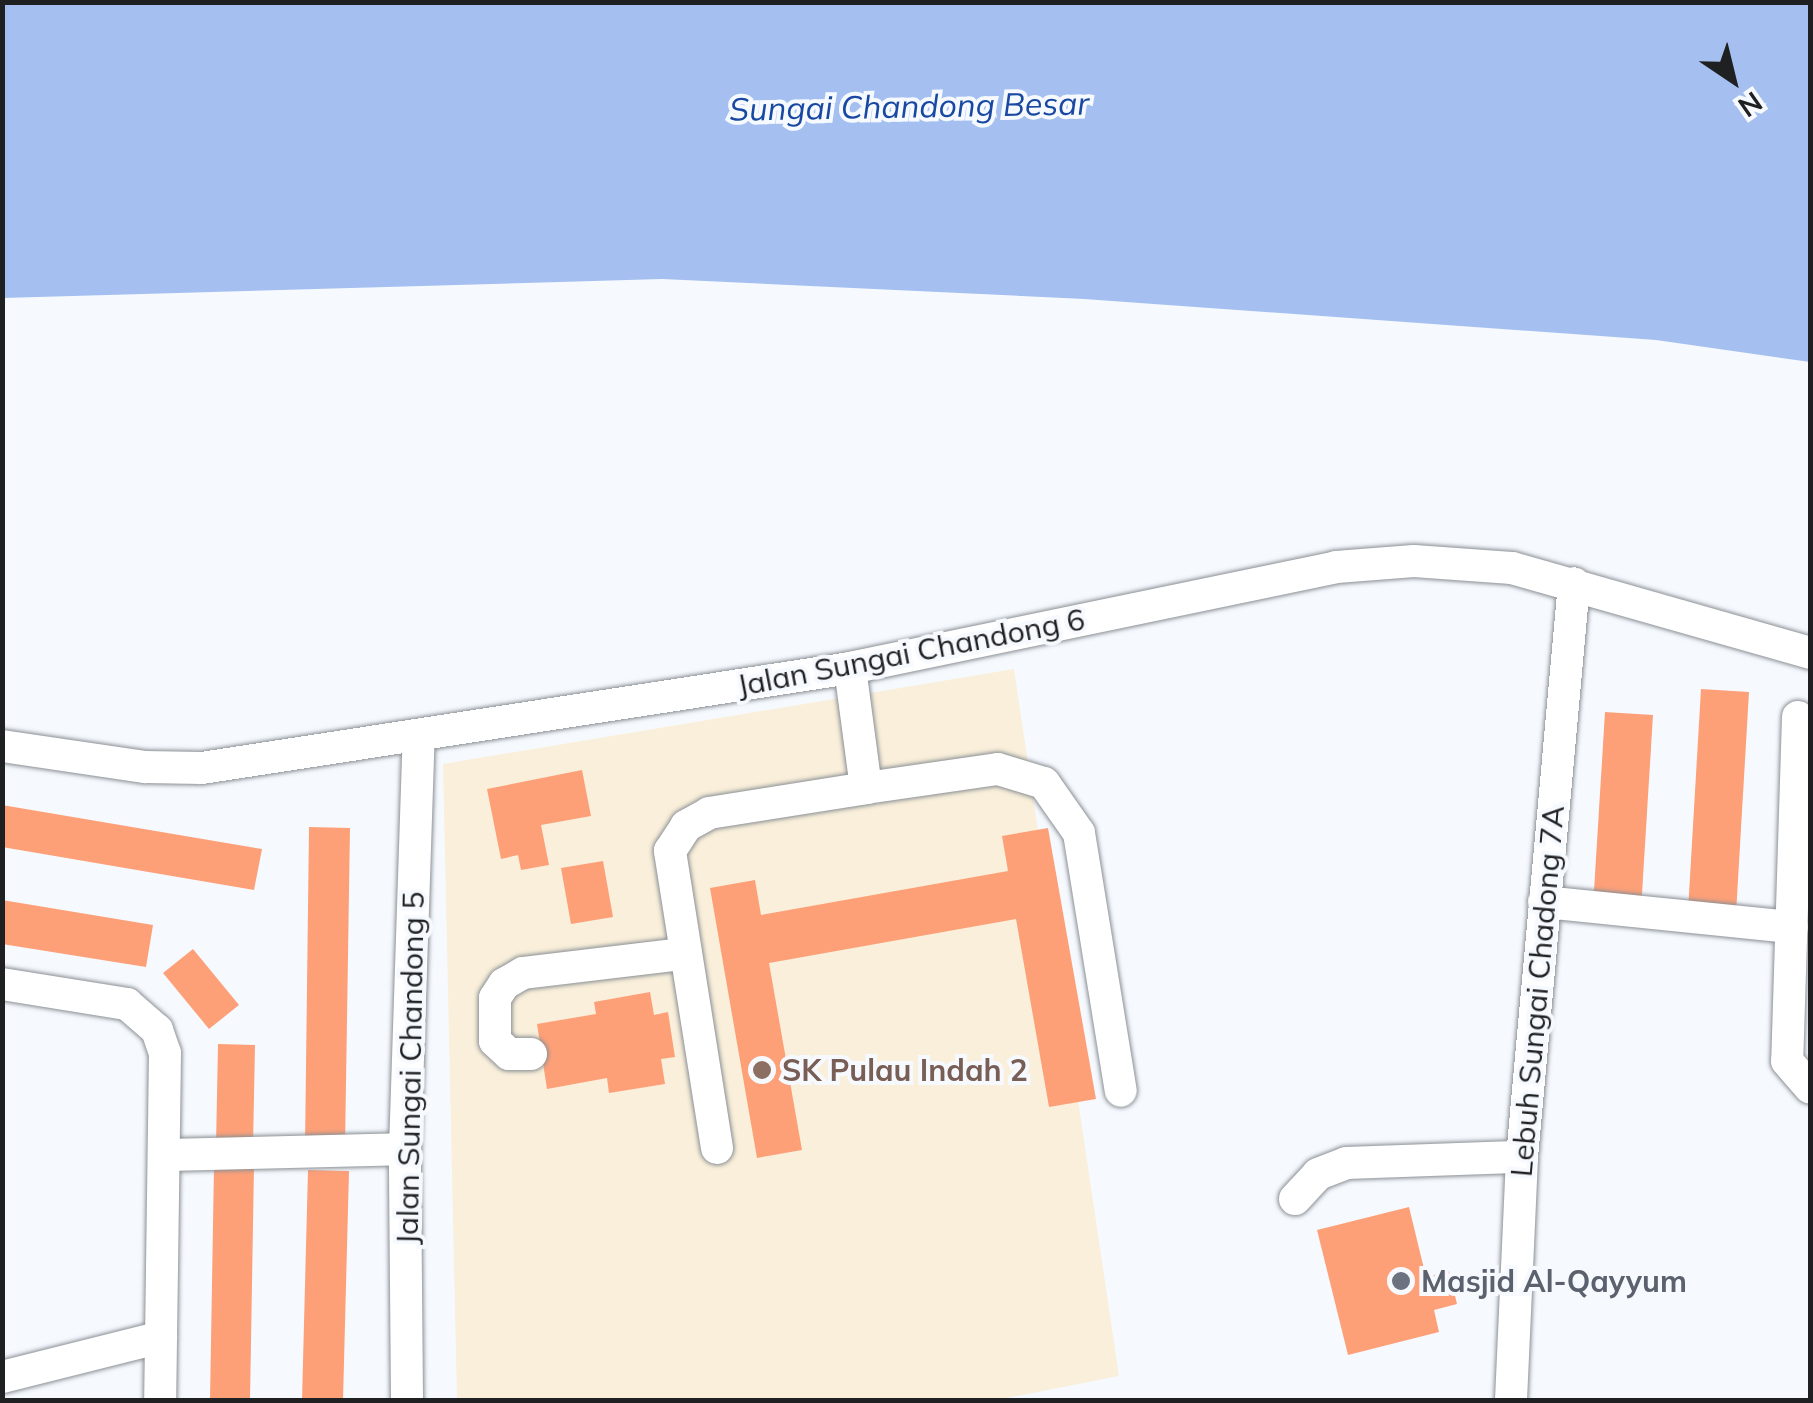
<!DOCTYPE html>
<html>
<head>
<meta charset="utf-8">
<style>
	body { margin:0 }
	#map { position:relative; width:1813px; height:1403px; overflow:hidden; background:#f6faff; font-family:Mulish,sans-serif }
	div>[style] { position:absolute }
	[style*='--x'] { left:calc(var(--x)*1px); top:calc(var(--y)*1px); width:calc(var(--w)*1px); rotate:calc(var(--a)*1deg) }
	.education>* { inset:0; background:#f9efda }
	.water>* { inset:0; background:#a5c0f0 }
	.building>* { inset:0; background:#fda078 }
	.roads { filter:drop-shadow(0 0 2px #8b9095) drop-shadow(0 0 2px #8b9095) }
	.minor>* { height:32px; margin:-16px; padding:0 16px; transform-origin:16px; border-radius:16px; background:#fff }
	.dots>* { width:28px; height:28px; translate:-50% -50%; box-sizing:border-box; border:5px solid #f6faff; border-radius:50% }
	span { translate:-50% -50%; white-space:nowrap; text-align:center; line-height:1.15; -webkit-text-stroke:8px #f6faff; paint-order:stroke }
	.street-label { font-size:30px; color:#1e2022 }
	.education-label { font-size:30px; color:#785e54; font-weight:700 }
	.left { translate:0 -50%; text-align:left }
	.worship-label { font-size:30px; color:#5b616d; font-weight:700 }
	.water-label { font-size:32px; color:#1848a1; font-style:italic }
	.frame { position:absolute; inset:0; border:5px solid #1e2022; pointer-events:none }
	.north { position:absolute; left:1683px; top:30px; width:100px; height:100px; -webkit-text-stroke:8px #f6faff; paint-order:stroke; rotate:145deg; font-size:28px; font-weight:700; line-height:40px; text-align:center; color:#1e2022 }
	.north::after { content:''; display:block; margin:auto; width:35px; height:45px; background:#1e2022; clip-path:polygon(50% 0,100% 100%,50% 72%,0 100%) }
</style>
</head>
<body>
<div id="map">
	<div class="education">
		<i style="clip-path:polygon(1014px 669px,1119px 1376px,997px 1400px,457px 1400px,443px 764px)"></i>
	</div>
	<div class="water">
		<i style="clip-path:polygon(2px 3px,1810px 3px,1810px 362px,1656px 340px,1084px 299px,662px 279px,3px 298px)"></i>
	</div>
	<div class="building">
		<i style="clip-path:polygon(1701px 689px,1749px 692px,1736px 914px,1688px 911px)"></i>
		<i style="clip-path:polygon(1605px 712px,1653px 715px,1641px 910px,1593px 907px)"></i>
		<i style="clip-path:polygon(582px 770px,591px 816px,541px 825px,549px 865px,521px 870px,518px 855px,501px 859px,487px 789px)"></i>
		<i style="clip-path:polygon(2px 805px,262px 849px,254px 890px,2px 847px)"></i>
		<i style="clip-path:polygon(309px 827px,350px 828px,345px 1147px,305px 1147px)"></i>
		<i style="clip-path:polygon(1048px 828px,1096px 1099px,1049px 1107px,1016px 919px,769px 963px,802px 1150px,757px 1158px,710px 888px,755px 880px,761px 915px,1008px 871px,1002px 836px)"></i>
		<i style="clip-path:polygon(603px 861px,613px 917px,571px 924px,561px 868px)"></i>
		<i style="clip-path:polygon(2px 900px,153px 925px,146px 967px,2px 944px)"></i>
		<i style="clip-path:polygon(193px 949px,239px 1005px,209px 1029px,163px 973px)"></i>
		<i style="clip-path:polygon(650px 992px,654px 1015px,668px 1012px,675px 1057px,661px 1059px,665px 1084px,609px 1093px,607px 1078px,547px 1089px,537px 1024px,596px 1014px,594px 1002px)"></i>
		<i style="clip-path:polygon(218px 1044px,255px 1045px,253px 1146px,216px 1146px)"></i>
		<i style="clip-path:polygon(214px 1166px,254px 1166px,250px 1400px,210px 1400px)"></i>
		<i style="clip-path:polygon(308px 1170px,349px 1171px,343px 1400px,302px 1400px)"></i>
		<i style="clip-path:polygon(1409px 1207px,1426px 1277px,1449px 1271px,1457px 1304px,1434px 1310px,1439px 1332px,1348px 1355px,1317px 1230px)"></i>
	</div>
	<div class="roads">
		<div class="minor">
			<i style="--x:1798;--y:717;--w:344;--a:91.8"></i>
			<i style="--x:1787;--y:1061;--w:35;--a:49"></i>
			<i style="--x:2;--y:746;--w:145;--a:8.4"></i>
			<i style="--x:145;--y:767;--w:57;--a:1"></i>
			<i style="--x:202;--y:768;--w:656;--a:-8.77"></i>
			<i style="--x:850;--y:668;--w:496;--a:-11.7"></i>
			<i style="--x:1336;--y:567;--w:78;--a:-4.4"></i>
			<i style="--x:1414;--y:561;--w:98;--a:4.1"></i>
			<i style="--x:1512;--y:568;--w:310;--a:15.9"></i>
			<i style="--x:866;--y:788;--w:133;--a:-8.2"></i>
			<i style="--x:998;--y:769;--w:48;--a:16.9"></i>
			<i style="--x:1044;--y:783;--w:61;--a:55"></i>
			<i style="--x:1079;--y:833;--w:261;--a:80.8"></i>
			<i style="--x:1544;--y:902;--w:249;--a:5.8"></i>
			<i style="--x:2;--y:984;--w:127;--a:9.1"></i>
			<i style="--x:127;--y:1004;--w:40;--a:41"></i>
			<i style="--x:157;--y:1030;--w:24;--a:71"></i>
			<i style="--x:165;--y:1053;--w:347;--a:90.8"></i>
			<i style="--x:531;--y:1054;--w:22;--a:180"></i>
			<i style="--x:509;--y:1054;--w:19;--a:-137"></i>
			<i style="--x:495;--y:1041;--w:43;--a:-90"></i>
			<i style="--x:495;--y:998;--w:17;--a:-57"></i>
			<i style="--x:504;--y:984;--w:22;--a:-30"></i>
			<i style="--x:523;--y:973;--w:160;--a:-6.8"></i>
			<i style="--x:717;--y:1148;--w:301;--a:-99"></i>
			<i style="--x:670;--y:851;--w:30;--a:-57"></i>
			<i style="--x:686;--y:826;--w:26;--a:-29"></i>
			<i style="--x:709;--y:813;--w:159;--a:-9"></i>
			<i style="--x:866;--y:788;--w:121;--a:-97.6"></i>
			<i style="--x:164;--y:1155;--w:241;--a:-1.4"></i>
			<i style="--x:1295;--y:1199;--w:34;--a:-47"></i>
			<i style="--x:1318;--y:1174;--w:30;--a:-21"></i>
			<i style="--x:1346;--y:1163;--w:176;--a:-2"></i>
			<i style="--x:2;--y:1377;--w:164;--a:-14.1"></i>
			<i style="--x:407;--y:1400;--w:251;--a:-90.5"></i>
			<i style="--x:405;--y:1149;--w:414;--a:-88.1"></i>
			<i style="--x:1511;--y:1400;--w:243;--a:-87.4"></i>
			<i style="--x:1522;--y:1157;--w:576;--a:-84.82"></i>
		</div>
	</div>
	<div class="dots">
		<i style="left:762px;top:1070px;background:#8d6e63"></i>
		<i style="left:1401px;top:1281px;background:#6b7280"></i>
	</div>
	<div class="street-label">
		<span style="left:911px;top:652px;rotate:-11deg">Jalan Sungai Chandong 6</span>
		<span style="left:1537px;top:991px;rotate:-85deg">Lebuh Sungai Chadong 7A</span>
		<span style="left:410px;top:1068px;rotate:-89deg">Jalan Sungai Chandong 5</span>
	</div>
	<div class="education-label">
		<span class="left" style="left:782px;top:1070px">SK Pulau Indah 2</span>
	</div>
	<div class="worship-label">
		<span class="left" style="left:1421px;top:1281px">Masjid Al-Qayyum</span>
	</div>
	<div class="water-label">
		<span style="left:909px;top:106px;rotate:-1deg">Sungai Chandong Besar</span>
	</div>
	<div class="frame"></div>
	<div class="north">N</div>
</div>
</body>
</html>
